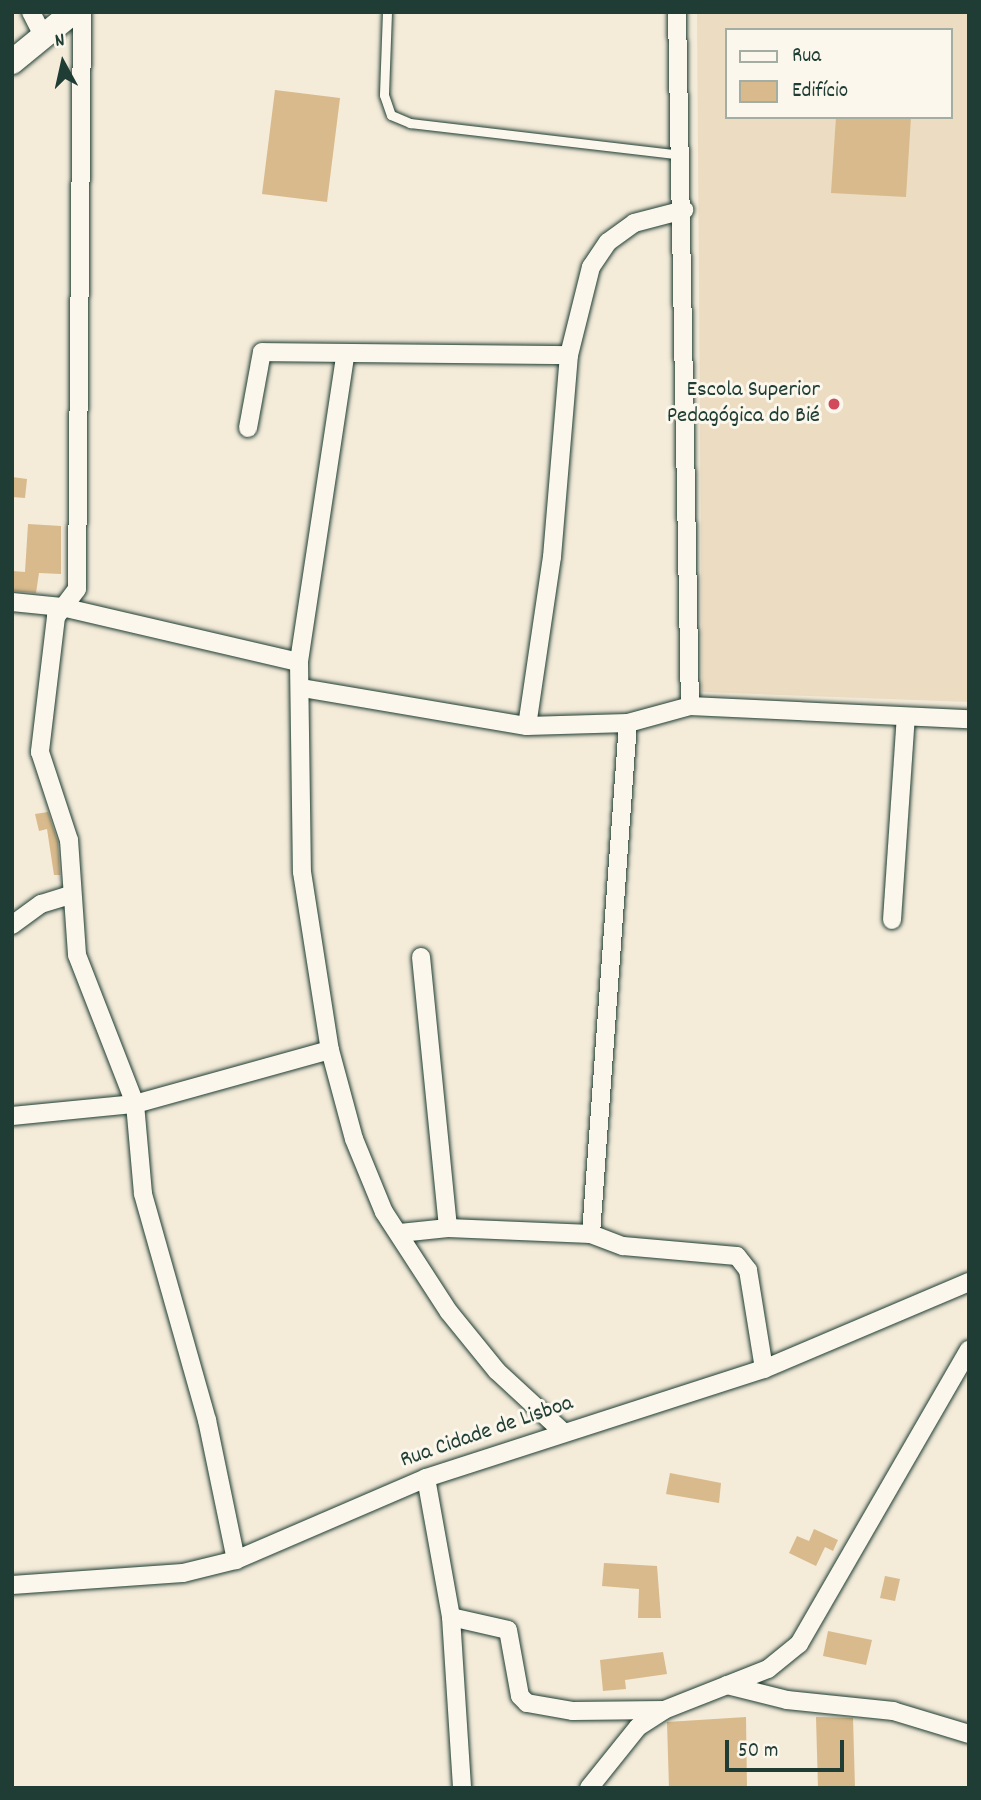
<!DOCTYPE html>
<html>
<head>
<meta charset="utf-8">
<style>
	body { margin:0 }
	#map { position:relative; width:981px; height:1800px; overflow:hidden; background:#f4ebd9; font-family:Dekko,sans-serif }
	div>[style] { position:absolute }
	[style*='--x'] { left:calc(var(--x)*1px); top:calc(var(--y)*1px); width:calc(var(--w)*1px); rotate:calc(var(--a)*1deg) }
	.built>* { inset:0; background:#ecdcc2 }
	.building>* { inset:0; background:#d8ba8c }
	.roads { filter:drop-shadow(0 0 2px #1f3d34) drop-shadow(0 0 2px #1f3d34) }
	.lane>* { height:9px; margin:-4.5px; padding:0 4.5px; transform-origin:4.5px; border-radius:4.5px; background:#fbf7ec }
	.street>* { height:18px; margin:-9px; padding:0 9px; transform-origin:9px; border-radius:9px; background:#fbf7ec }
	.secondary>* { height:24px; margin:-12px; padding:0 12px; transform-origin:12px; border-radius:12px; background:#fbf7ec }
	.dots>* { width:19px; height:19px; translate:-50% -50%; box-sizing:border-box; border:4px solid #fbf7ec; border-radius:50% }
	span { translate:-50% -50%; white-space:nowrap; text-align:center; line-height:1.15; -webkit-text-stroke:6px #fbf7ec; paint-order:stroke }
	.poi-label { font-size:23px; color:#1f3d34 }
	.right { translate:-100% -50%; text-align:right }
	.street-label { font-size:23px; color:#1f3d34 }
	.frame { position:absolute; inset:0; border:14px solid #1f3d34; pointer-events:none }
	.legend { position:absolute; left:725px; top:28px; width:228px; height:91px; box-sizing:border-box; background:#fbf7ec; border:2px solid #a3ada2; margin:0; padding:9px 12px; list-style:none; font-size:21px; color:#1f3d34 }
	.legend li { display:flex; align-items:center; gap:14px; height:35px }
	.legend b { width:35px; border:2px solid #a3ada2 }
	.north { position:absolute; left:28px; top:28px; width:70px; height:70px; -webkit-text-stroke:5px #fbf7ec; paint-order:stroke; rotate:352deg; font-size:19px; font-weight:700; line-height:28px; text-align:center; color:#1f3d34 }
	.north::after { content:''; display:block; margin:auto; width:24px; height:32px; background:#1f3d34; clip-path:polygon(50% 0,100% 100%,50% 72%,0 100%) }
	.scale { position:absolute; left:725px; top:1740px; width:119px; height:32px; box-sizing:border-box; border:4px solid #1f3d34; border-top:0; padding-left:9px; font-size:21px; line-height:24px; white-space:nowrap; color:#1f3d34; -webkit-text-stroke:5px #fbf7ec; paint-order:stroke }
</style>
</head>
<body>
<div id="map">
	<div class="built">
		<i style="clip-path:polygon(evenodd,697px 12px,969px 12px,969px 702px,702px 692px,697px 12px,727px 30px,951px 30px,951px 117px,727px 117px,727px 30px)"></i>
	</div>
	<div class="building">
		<i style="clip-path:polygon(275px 90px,340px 98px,327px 202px,262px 194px)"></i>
		<i style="clip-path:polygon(836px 117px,911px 117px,906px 197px,831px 193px)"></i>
		<i style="clip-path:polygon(12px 477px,27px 479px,25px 498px,12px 497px)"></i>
		<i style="clip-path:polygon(28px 524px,61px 526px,61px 574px,39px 573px,36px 593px,12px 591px,12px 571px,25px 572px)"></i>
		<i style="clip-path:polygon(48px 812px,58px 842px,60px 875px,54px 875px,47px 829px,39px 831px,35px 814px)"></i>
		<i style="clip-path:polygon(670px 1473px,721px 1483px,719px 1503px,666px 1494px)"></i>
		<i style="clip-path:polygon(814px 1529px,838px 1540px,833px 1551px,825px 1547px,816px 1566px,789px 1553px,797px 1536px,809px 1541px)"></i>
		<i style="clip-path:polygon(604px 1563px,657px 1566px,661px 1618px,638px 1618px,639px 1589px,602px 1586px)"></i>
		<i style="clip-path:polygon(885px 1576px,900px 1579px,895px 1601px,880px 1598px)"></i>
		<i style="clip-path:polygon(828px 1631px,872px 1640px,866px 1665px,823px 1656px)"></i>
		<i style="clip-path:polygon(663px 1652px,667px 1674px,625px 1680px,626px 1689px,603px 1691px,600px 1660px)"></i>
		<i style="clip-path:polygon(746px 1717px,747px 1788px,669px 1788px,667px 1722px)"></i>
		<i style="clip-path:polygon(816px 1717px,853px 1718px,855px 1788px,818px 1788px)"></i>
	</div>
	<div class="roads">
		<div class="lane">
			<i style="--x:387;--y:12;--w:83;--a:92.1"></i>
			<i style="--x:384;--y:95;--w:21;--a:71"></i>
			<i style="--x:391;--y:115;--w:21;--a:23"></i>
			<i style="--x:410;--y:123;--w:273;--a:6.7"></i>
		</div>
		<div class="street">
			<i style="--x:31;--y:12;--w:27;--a:63"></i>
			<i style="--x:82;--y:12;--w:577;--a:90.5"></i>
			<i style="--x:77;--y:589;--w:35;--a:127"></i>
			<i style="--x:56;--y:617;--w:136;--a:96.8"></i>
			<i style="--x:40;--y:752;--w:93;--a:71.8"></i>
			<i style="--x:69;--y:840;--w:115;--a:86"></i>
			<i style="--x:77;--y:955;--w:160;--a:68.7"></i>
			<i style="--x:135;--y:1104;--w:90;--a:84.9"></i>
			<i style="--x:143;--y:1194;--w:235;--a:74.2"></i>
			<i style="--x:207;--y:1420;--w:143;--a:78.3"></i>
			<i style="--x:677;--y:12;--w:694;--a:88.93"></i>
			<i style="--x:345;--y:357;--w:308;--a:98.6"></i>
			<i style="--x:299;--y:662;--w:210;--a:89.2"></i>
			<i style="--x:302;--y:872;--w:180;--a:81.1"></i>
			<i style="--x:330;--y:1050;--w:92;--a:74.9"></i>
			<i style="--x:354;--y:1139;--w:79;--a:67.7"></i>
			<i style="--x:384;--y:1212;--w:119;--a:57"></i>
			<i style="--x:449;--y:1312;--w:76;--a:50.9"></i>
			<i style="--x:497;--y:1371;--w:90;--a:42.7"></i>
			<i style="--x:248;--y:428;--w:77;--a:-79.6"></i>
			<i style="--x:262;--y:352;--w:307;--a:0.6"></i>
			<i style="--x:12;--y:602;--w:50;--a:5.7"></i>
			<i style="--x:62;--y:607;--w:243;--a:13.1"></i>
			<i style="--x:302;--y:688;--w:228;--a:9.6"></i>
			<i style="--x:527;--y:726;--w:101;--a:-1.7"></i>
			<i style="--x:628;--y:723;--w:64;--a:-15.3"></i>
			<i style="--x:690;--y:706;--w:279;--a:2.7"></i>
			<i style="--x:527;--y:726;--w:171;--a:-81.6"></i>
			<i style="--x:552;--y:557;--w:203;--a:-85.2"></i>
			<i style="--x:569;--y:355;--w:91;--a:-76"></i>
			<i style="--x:591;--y:267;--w:30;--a:-56"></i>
			<i style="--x:608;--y:242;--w:32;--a:-36"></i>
			<i style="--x:634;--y:223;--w:52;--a:-14.6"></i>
			<i style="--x:892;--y:920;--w:203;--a:-86.1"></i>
			<i style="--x:12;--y:925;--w:36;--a:-36"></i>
			<i style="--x:41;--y:904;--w:30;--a:-17"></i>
			<i style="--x:421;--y:957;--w:272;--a:84.3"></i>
			<i style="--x:12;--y:1116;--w:124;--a:-5.6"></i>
			<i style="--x:135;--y:1104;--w:202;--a:-15.5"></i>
			<i style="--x:400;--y:1233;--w:48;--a:-5.9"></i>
			<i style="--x:448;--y:1228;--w:143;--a:2.4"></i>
			<i style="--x:591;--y:1234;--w:34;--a:21"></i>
			<i style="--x:623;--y:1246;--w:114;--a:5"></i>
			<i style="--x:737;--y:1256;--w:18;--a:52"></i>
			<i style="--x:748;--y:1270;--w:100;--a:80.8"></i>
			<i style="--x:591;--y:1234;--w:512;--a:-85.86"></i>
			<i style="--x:426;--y:1478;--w:141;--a:79.8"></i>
			<i style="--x:451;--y:1617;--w:171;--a:86.3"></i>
			<i style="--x:12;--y:1585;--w:171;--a:-4"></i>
			<i style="--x:183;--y:1573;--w:55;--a:-13.8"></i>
			<i style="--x:236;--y:1560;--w:207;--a:-23.3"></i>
			<i style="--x:426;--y:1478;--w:355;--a:-17.9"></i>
			<i style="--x:764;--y:1369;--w:223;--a:-23"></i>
			<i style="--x:451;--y:1617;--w:58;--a:12.8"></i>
			<i style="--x:508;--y:1630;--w:67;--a:79.7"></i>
			<i style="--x:520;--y:1696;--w:10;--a:45"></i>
			<i style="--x:527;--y:1703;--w:47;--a:9.9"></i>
			<i style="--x:573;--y:1711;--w:91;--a:-0.6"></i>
			<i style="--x:727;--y:1685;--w:62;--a:14"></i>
			<i style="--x:787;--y:1700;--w:107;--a:5.9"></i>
			<i style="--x:893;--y:1711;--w:79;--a:16.8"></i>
			<i style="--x:589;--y:1788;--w:78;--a:-51.2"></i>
			<i style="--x:638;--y:1727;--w:31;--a:-33"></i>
			<i style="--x:664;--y:1710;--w:112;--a:-21.5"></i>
			<i style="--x:768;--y:1669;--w:40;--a:-39"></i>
			<i style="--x:799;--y:1644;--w:340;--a:-60"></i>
		</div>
		<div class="secondary">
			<i style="--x:12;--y:62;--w:79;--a:-39.3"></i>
		</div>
	</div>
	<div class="dots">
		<i style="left:834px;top:404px;background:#d1495b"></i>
	</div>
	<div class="poi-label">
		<span class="right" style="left:820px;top:404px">Escola Superior<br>Pedagógica do Bié</span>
	</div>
	<div class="street-label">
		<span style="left:487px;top:1433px;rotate:-19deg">Rua Cidade de Lisboa</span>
	</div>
	<div class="frame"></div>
	<ul class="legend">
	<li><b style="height:9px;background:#fbf7ec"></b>Rua</li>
	<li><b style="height:19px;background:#d8ba8c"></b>Edifício</li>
	</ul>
	<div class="north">N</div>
	<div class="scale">50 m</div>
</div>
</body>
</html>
